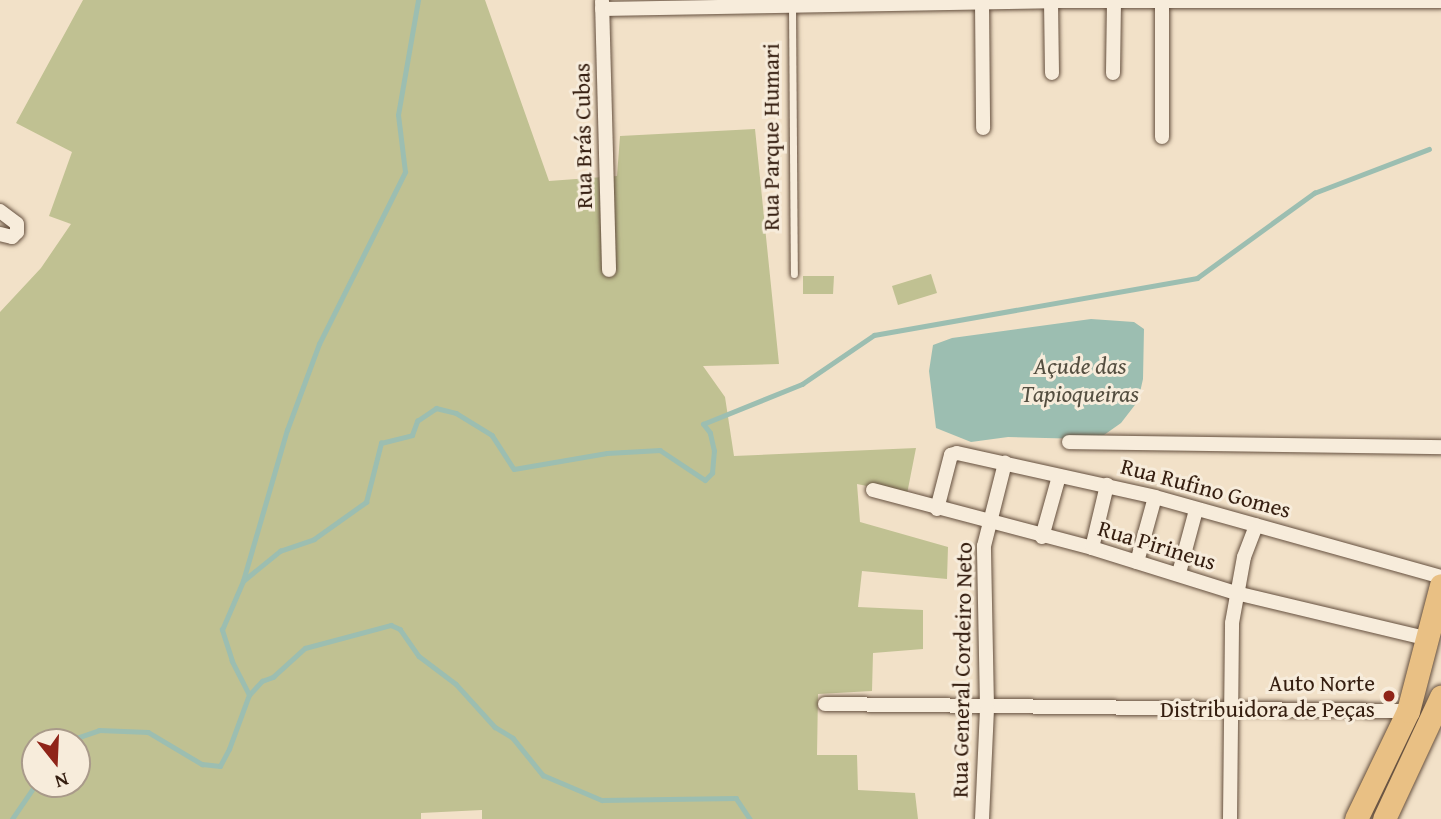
<!DOCTYPE html>
<html>
<head>
<meta charset="utf-8">
<style>
	body { margin:0 }
	#map { position:relative; width:1441px; height:819px; overflow:hidden; background:#f2e1c8; font-family:"Gentium Book Plus",serif }
	div>[style] { position:absolute }
	[style*='--x'] { left:calc(var(--x)*1px); top:calc(var(--y)*1px); width:calc(var(--w)*1px); rotate:calc(var(--a)*1deg) }
	.green>* { inset:0; background:#c0c192 }
	.water>* { inset:0; background:#9cbeb1 }
	.stream>* { height:4.5px; margin:-2.25px; padding:0 2.25px; transform-origin:2.25px; border-radius:2.25px; background:#9cbeb1 }
	.roads { filter:drop-shadow(0 0 2px #644f3e) drop-shadow(0 0 2px #644f3e) }
	.service>* { height:7px; margin:-3.5px; padding:0 3.5px; transform-origin:3.5px; border-radius:3.5px; background:#f7ecdb }
	.minor>* { height:14px; margin:-7px; padding:0 7px; transform-origin:7px; border-radius:7px; background:#f7ecdb }
	.primary>* { height:23px; margin:-11.5px; padding:0 11.5px; transform-origin:11.5px; border-radius:11.5px; background:#e9c084 }
	.dots>* { width:19px; height:19px; translate:-50% -50%; box-sizing:border-box; border:4px solid #f7ecdb; border-radius:50% }
	span { translate:-50% -50%; white-space:nowrap; text-align:center; line-height:1.15; -webkit-text-stroke:6px #f7ecdb; paint-order:stroke }
	.street-label { font-size:23px; color:#351e10 }
	.poi-label { font-size:23px; color:#351e10 }
	.right { translate:-100% -50%; text-align:right }
	.water-label { font-size:24px; color:#544e40; font-style:italic }
	.north { position:absolute; left:21px; top:728px; width:70px; height:70px; box-sizing:border-box; background:#f7ecdb; border:2px solid #a99a8a; border-radius:50%; rotate:162deg; font-size:19px; font-weight:700; line-height:28px; text-align:center; color:#351e10 }
	.north::after { content:''; display:block; margin:auto; width:24px; height:32px; background:#8f2418; clip-path:polygon(50% 0,100% 100%,50% 72%,0 100%) }
</style>
</head>
<body>
<div id="map">
	<div class="green">
		<i style="clip-path:polygon(evenodd,83px 0,485px 0,549px 181px,617px 176px,620px 136px,755px 129px,779px 364px,703px 366px,725px 397px,734px 456px,916px 448px,907px 494px,857px 484px,860px 522px,948px 547px,947px 579px,862px 571px,858px 607px,923px 610px,923px 649px,873px 653px,872px 691px,818px 694px,817px 755px,857px 755px,858px 790px,915px 793px,918px 819px,482px 819px,482px 810px,421px 813px,421px 819px,0 819px,0 312px,41px 268px,71px 224px,49px 216px,72px 152px,16px 123px,83px 0,35px 742px,77px 742px,77px 784px,35px 784px,35px 742px)"></i>
		<i style="clip-path:polygon(931px 274px,937px 293px,898px 305px,892px 286px)"></i>
		<i style="clip-path:polygon(803px 276px,834px 276px,833px 294px,803px 294px)"></i>
	</div>
	<div class="water">
		<i style="clip-path:polygon(1091px 319px,1134px 322px,1144px 329px,1143px 379px,1138px 401px,1121px 423px,1104px 435px,1085px 439px,1008px 437px,971px 442px,936px 428px,929px 371px,933px 345px,952px 338px)"></i>
	</div>
	<div class="stream">
		<i style="--x:243;--y:581;--w:48;--a:-39"></i>
		<i style="--x:280;--y:551;--w:36;--a:-19"></i>
		<i style="--x:314;--y:539;--w:64;--a:-35.4"></i>
		<i style="--x:366;--y:502;--w:61;--a:-75.7"></i>
		<i style="--x:381;--y:443;--w:32;--a:-14"></i>
		<i style="--x:412;--y:435;--w:15;--a:-70"></i>
		<i style="--x:417;--y:421;--w:23;--a:-34"></i>
		<i style="--x:436;--y:408;--w:21;--a:14"></i>
		<i style="--x:456;--y:413;--w:42;--a:31.4"></i>
		<i style="--x:492;--y:435;--w:40;--a:57.1"></i>
		<i style="--x:514;--y:469;--w:94;--a:-9.8"></i>
		<i style="--x:607;--y:453;--w:53;--a:-3.2"></i>
		<i style="--x:660;--y:450;--w:54;--a:33.7"></i>
		<i style="--x:705;--y:480;--w:10;--a:-45"></i>
		<i style="--x:712;--y:473;--w:22;--a:-85"></i>
		<i style="--x:714;--y:451;--w:18;--a:-103"></i>
		<i style="--x:710;--y:433;--w:11;--a:-128"></i>
		<i style="--x:703;--y:424;--w:107;--a:-22"></i>
		<i style="--x:802;--y:384;--w:87;--a:-34.2"></i>
		<i style="--x:874;--y:335;--w:328;--a:-10"></i>
		<i style="--x:1197;--y:278;--w:145;--a:-36"></i>
		<i style="--x:1314;--y:193;--w:123;--a:-20.9"></i>
		<i style="--x:249;--y:695;--w:19;--a:-47"></i>
		<i style="--x:262;--y:681;--w:12;--a:-20"></i>
		<i style="--x:273;--y:677;--w:43;--a:-42.2"></i>
		<i style="--x:305;--y:648;--w:89;--a:-15"></i>
		<i style="--x:391;--y:625;--w:10;--a:24"></i>
		<i style="--x:400;--y:629;--w:33;--a:55"></i>
		<i style="--x:419;--y:656;--w:46;--a:37.1"></i>
		<i style="--x:456;--y:684;--w:58;--a:47.8"></i>
		<i style="--x:495;--y:727;--w:21;--a:31"></i>
		<i style="--x:513;--y:738;--w:48;--a:51"></i>
		<i style="--x:543;--y:775;--w:64;--a:23"></i>
		<i style="--x:602;--y:800;--w:134;--a:-0.9"></i>
		<i style="--x:736;--y:798;--w:25;--a:56"></i>
		<i style="--x:65;--y:742;--w:36;--a:-19"></i>
		<i style="--x:99;--y:730;--w:49;--a:2.3"></i>
		<i style="--x:148;--y:732;--w:63;--a:30.7"></i>
		<i style="--x:202;--y:764;--w:18;--a:6"></i>
		<i style="--x:220;--y:766;--w:19;--a:-62"></i>
		<i style="--x:229;--y:749;--w:58;--a:-69.7"></i>
		<i style="--x:249;--y:695;--w:38;--a:-117"></i>
		<i style="--x:232;--y:661;--w:33;--a:-108"></i>
		<i style="--x:222;--y:630;--w:53;--a:-66.8"></i>
		<i style="--x:243;--y:581;--w:157;--a:-73.8"></i>
		<i style="--x:287;--y:430;--w:92;--a:-69.6"></i>
		<i style="--x:319;--y:344;--w:192;--a:-63.4"></i>
		<i style="--x:405;--y:172;--w:57;--a:-97"></i>
		<i style="--x:398;--y:115;--w:117;--a:-80.1"></i>
		<i style="--x:12;--y:819;--w:42;--a:-55.6"></i>
	</div>
	<div class="roads">
		<div class="service">
			<i style="--x:792;--y:6;--w:268;--a:89.6"></i>
		</div>
		<div class="minor">
			<i style="--x:602;--y:1;--w:269;--a:88.5"></i>
			<i style="--x:1051;--y:1;--w:72;--a:89.2"></i>
			<i style="--x:982;--y:2;--w:126;--a:89.5"></i>
			<i style="--x:602;--y:9;--w:449;--a:-1"></i>
			<i style="--x:1051;--y:1;--w:390;--a:0"></i>
			<i style="--x:1113;--y:73;--w:72;--a:-89.2"></i>
			<i style="--x:1162;--y:137;--w:137;--a:-90"></i>
			<i style="--x:0;--y:211;--w:21;--a:37"></i>
			<i style="--x:17;--y:224;--w:8;--a:90"></i>
			<i style="--x:17;--y:232;--w:7;--a:135"></i>
			<i style="--x:12;--y:237;--w:12;--a:-166"></i>
			<i style="--x:1069;--y:442;--w:372;--a:0.8"></i>
			<i style="--x:873;--y:490;--w:227;--a:14.8"></i>
			<i style="--x:1092;--y:548;--w:151;--a:17.4"></i>
			<i style="--x:1236;--y:593;--w:198;--a:13.4"></i>
			<i style="--x:937;--y:509;--w:56;--a:-75.5"></i>
			<i style="--x:951;--y:455;--w:6;--a:-18"></i>
			<i style="--x:957;--y:453;--w:203;--a:12.5"></i>
			<i style="--x:1155;--y:497;--w:297;--a:15.6"></i>
			<i style="--x:1042;--y:537;--w:63;--a:-74.4"></i>
			<i style="--x:1092;--y:548;--w:65;--a:-76.6"></i>
			<i style="--x:1137;--y:562;--w:67;--a:-74.5"></i>
			<i style="--x:1179;--y:573;--w:65;--a:-74.9"></i>
			<i style="--x:825;--y:704;--w:583;--a:0.69"></i>
			<i style="--x:982;--y:819;--w:112;--a:-87.4"></i>
			<i style="--x:987;--y:707;--w:161;--a:-91.1"></i>
			<i style="--x:984;--y:546;--w:86;--a:-75.8"></i>
			<i style="--x:1230;--y:819;--w:196;--a:-89.4"></i>
			<i style="--x:1232;--y:623;--w:67;--a:-79.7"></i>
			<i style="--x:1244;--y:557;--w:34;--a:-69"></i>
		</div>
		<div class="primary">
			<i style="--x:1356;--y:819;--w:120;--a:-64.3"></i>
			<i style="--x:1408;--y:711;--w:130;--a:-75.3"></i>
			<i style="--x:1384;--y:819;--w:135;--a:-65"></i>
		</div>
	</div>
	<div class="dots">
		<i style="left:1389px;top:696px;background:#8f2418"></i>
	</div>
	<div class="street-label">
		<span style="left:583px;top:136px;rotate:-91deg">Rua Brás Cubas</span>
		<span style="left:771px;top:137px;rotate:-90deg">Rua Parque Humari</span>
		<span style="left:1206px;top:488px;rotate:15deg">Rua Rufino Gomes</span>
		<span style="left:1157px;top:545px;rotate:17deg">Rua Pirineus</span>
		<span style="left:962px;top:670px;rotate:-89deg">Rua General Cordeiro Neto</span>
	</div>
	<div class="poi-label">
		<span class="right" style="left:1375px;top:696px">Auto Norte<br>Distribuidora de Peças</span>
	</div>
	<div class="water-label">
		<span style="left:1080px;top:380px">Açude das<br>Tapioqueiras</span>
	</div>
	<div class="north">N</div>
</div>
</body>
</html>
